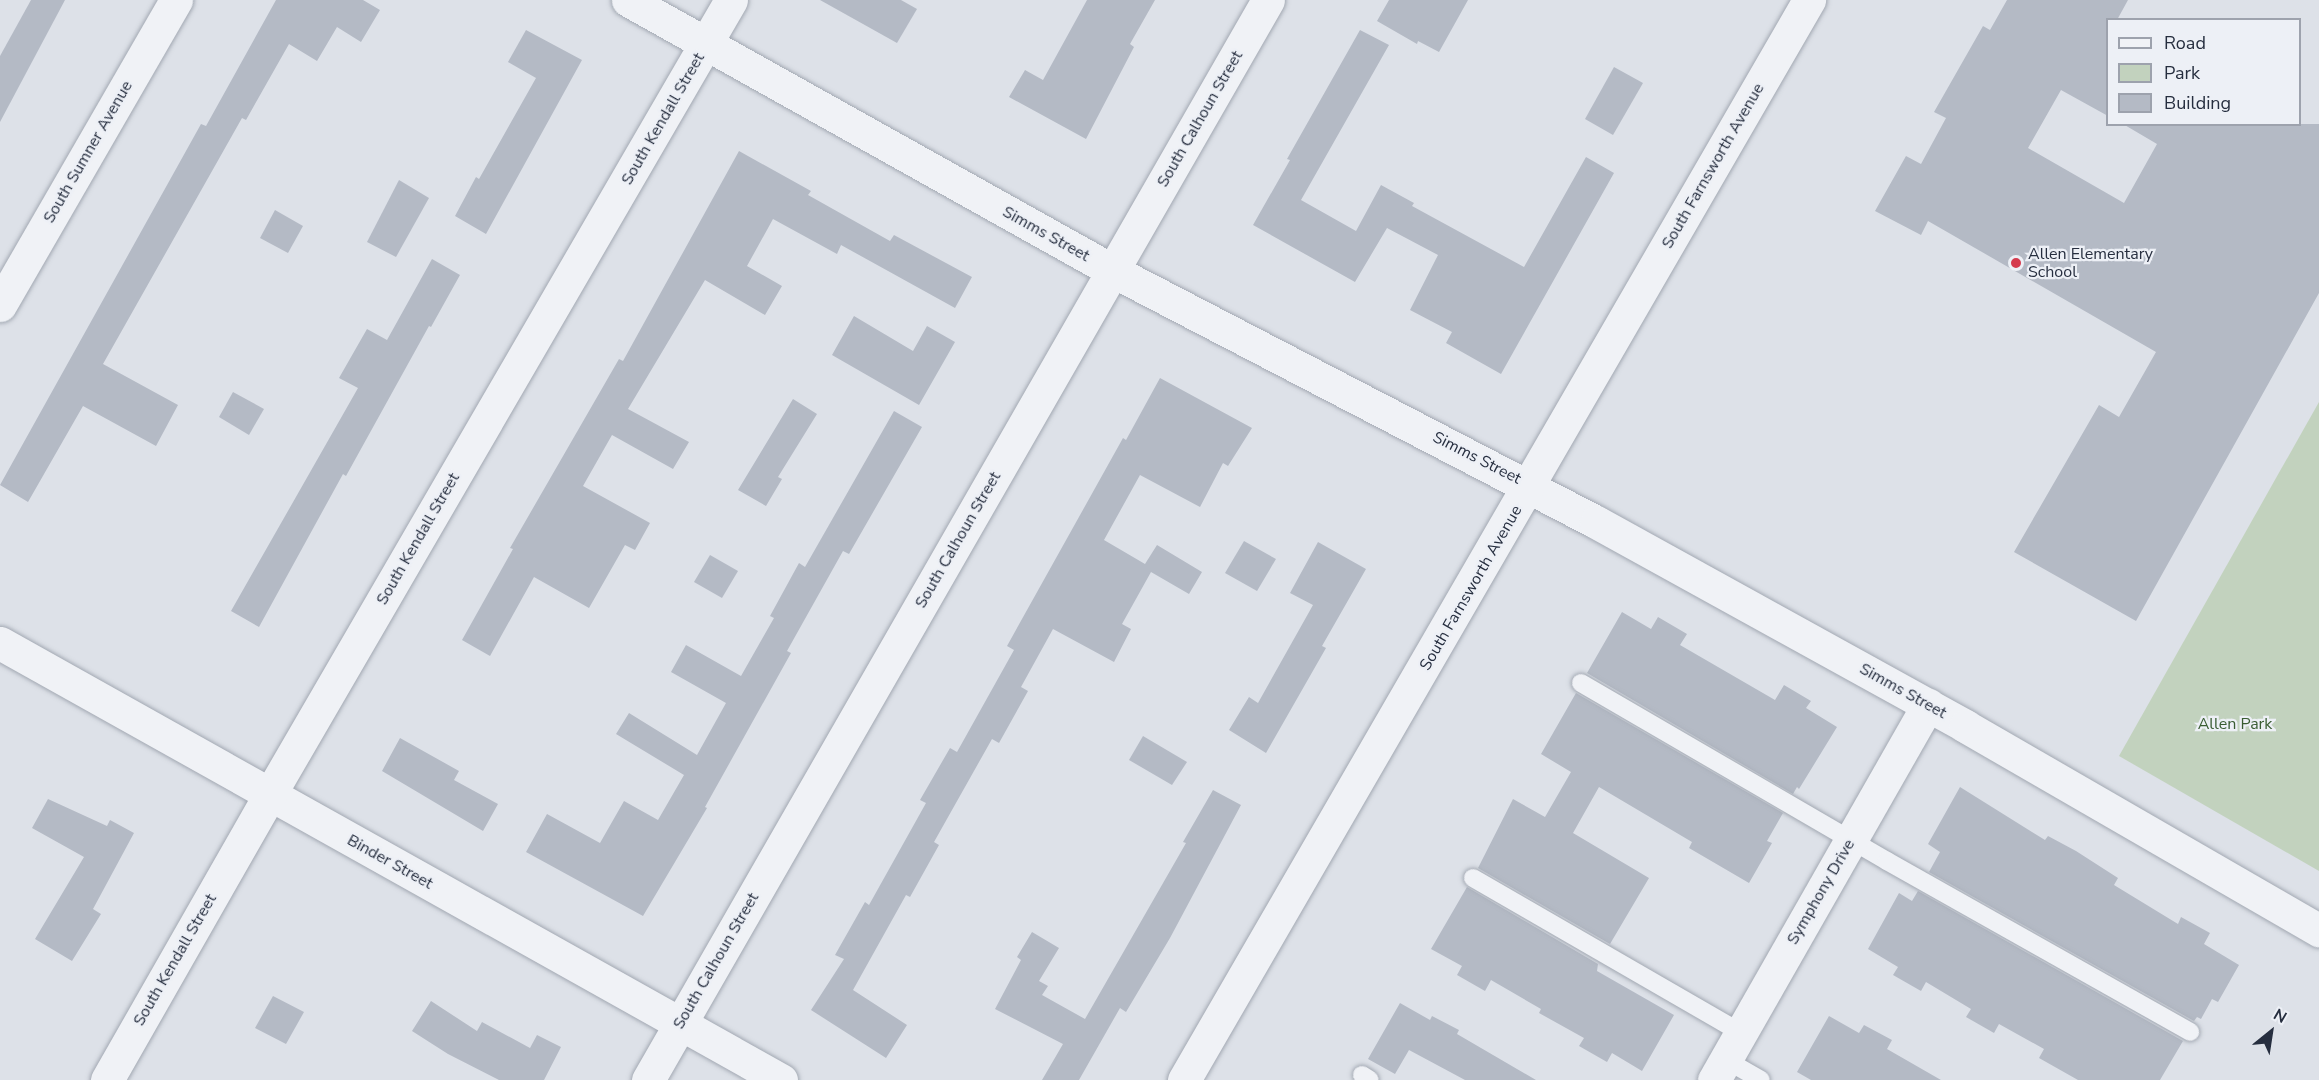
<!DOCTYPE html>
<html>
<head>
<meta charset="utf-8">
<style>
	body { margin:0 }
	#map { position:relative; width:2319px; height:1080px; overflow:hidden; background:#dde1e8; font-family:"Nunito Sans",sans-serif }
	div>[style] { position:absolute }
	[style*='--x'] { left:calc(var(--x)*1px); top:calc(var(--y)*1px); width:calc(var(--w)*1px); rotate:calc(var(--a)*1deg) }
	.green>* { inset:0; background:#c2d2be }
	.building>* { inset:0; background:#b4bac5 }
	.roads { filter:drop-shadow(0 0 2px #a2a8b2) drop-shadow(0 0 2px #a2a8b2) }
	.service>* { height:18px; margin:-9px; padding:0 9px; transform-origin:9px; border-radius:9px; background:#f0f2f6 }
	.minor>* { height:33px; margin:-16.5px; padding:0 16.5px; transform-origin:16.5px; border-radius:16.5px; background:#f0f2f6 }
	.dots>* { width:16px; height:16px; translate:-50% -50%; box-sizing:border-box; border:3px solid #edf0f6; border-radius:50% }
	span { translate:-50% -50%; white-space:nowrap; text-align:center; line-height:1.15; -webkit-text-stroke:4.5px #edf0f6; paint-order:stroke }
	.street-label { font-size:16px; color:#262e3f }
	.poi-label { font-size:16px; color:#262e3f }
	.left { translate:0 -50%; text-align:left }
	.park-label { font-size:16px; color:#395c32 }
	.legend { position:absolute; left:2106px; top:18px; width:195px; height:108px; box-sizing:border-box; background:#edf0f6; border:2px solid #9da2ad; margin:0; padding:8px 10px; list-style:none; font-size:18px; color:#262e3f }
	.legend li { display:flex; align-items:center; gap:12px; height:30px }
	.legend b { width:30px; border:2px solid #9da2ad }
	.north { position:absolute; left:2241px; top:1002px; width:60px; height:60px; -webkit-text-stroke:4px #edf0f6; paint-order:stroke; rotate:30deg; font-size:16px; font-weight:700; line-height:24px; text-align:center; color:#262e3f }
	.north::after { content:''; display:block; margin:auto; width:21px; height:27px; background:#262e3f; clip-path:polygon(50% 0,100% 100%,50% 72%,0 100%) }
</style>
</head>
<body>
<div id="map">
	<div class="green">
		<i style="clip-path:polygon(2319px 402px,2319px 871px,2119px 756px)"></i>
	</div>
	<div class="building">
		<i style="clip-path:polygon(31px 0,65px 0,0 122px,0 56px)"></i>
		<i style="clip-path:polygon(276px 0,363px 0,380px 10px,361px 42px,337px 27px,317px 61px,289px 44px,246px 120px,242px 118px,103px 364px,178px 405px,156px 446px,83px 406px,28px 502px,0 485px,201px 124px,206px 126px)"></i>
		<i style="clip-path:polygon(820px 0,901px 0,917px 9px,897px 43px)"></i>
		<i style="clip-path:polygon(1087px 0,1155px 0,1130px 44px,1134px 47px,1086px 139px,1009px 97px,1025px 70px,1043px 80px)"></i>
		<i style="clip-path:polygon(1389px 0,1468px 0,1439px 52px,1418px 41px,1417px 44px,1377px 21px)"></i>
		<i style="clip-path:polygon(2007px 0,2128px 0,2117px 20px,2108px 20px,2108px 116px,2061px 90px,2028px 148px,2124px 203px,2157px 144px,2123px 124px,2319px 124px,2319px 293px,2136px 621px,2014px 552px,2099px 405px,2119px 417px,2156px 352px,1928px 221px,1921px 235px,1875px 211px,1906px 156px,1921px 164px,1946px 118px,1934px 112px,1983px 26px,1990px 30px)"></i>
		<i style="clip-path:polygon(526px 30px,582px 60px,486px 234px,455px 216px,476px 177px,479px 179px,536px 78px,508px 62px)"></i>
		<i style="clip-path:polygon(1360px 30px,1389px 45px,1301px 200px,1356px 231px,1381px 185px,1414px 203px,1412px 206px,1524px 267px,1586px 157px,1614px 173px,1501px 374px,1446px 343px,1452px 332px,1410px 310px,1438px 255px,1387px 228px,1355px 282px,1253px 225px,1290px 160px,1287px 159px)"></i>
		<i style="clip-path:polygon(1614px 67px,1643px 83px,1613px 135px,1585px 119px)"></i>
		<i style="clip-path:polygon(739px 151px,811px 191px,808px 195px,890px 241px,894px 235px,972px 277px,955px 308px,841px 245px,837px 254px,773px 219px,747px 266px,782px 286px,765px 315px,705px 280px,628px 409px,689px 442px,673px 469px,612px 435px,583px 486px,650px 523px,635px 550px,625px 545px,589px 608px,534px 577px,490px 656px,462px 640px,513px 549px,510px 548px,619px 359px,623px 361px)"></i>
		<i style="clip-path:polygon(399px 180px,429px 198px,396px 257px,367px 242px)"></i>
		<i style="clip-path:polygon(275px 210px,303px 226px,288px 253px,260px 238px)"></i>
		<i style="clip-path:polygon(432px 259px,460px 275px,431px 327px,429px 326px,346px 476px,343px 474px,259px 627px,231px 611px,358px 388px,339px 378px,367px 329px,387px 340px)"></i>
		<i style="clip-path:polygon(854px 316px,913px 351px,927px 326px,955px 342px,919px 405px,832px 355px)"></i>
		<i style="clip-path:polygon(1160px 378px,1252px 428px,1228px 466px,1223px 463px,1200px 507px,1140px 475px,1104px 540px,1145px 564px,1157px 545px,1202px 572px,1189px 594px,1151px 572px,1122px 624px,1131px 629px,1114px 662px,1053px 629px,1021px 687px,1028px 691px,999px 743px,992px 739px,934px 842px,939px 845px,910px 897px,906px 895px,853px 990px,907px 1025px,886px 1058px,811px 1010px,844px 959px,835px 955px,865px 902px,869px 905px,926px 803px,920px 800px,950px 748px,957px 752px,1014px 650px,1007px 646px,1123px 438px,1126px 440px)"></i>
		<i style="clip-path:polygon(233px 392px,264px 409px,249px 435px,219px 417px)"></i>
		<i style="clip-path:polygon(793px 399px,817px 414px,778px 477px,782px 479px,766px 506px,738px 490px)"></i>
		<i style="clip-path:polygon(894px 411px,922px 427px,849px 554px,843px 551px,787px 651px,791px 653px,705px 807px,707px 808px,643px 916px,526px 852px,547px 814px,600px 843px,624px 801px,658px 820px,684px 775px,616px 734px,629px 713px,697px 755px,726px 703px,671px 672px,686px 645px,741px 676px,774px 618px,770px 616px,799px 563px,805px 567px)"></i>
		<i style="clip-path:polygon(1244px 541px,1276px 559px,1257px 591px,1225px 573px)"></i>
		<i style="clip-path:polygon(1318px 542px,1366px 569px,1322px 646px,1326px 648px,1266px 753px,1229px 730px,1249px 697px,1258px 703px,1313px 605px,1290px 593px)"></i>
		<i style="clip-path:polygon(710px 555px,738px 571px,722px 598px,694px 582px)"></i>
		<i style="clip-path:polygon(1622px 612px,1651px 629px,1658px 617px,1687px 634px,1680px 645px,1775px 700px,1784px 685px,1811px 701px,1806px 708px,1837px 727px,1799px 789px,1797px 787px,1793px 794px,1587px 673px)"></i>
		<i style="clip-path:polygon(1576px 693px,1783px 813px,1767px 841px,1772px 843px,1749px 883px,1689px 848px,1692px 842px,1599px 787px,1573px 833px,1649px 878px,1610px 944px,1478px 868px,1513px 799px,1545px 817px,1571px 772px,1541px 754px)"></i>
		<i style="clip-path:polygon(1143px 736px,1187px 762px,1172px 785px,1129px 760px)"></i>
		<i style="clip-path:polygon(400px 738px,459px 771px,454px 780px,498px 804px,483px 831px,382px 771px)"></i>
		<i style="clip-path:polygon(1960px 787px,2045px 840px,2048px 836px,2076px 851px,2118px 878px,2114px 885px,2178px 924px,2181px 917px,2210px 933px,2204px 944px,2239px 965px,2218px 1002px,2212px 999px,2201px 1019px,2197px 1017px,2194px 1021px,1929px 872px,1940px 852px,1928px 844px)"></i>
		<i style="clip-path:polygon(1213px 790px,1241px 805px,1170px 938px,1126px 1012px,1120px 1008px,1079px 1080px,1042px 1080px,1063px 1044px,995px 1009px,1021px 960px,1017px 957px,1032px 932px,1059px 948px,1039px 981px,1048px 986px,1042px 995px,1085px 1019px,1186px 843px,1183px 842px)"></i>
		<i style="clip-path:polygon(48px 799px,107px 826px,110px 820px,134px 833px,93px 909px,101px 914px,72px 961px,35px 939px,84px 857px,32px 828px)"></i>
		<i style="clip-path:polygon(1467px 887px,1598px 964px,1597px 971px,1674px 1015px,1642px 1071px,1612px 1053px,1607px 1062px,1579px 1046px,1584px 1038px,1539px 1013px,1541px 1009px,1491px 980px,1485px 991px,1457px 975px,1462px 966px,1431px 949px)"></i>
		<i style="clip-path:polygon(1918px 891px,2183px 1041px,2160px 1080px,2078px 1080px,2039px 1058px,2044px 1049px,1999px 1024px,1994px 1033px,1966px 1017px,1971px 1009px,1926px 982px,1921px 991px,1893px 975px,1898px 967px,1868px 949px,1899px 893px,1912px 901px)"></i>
		<i style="clip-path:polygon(273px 996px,304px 1012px,286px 1044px,255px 1028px)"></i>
		<i style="clip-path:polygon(431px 1001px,477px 1031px,482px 1022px,530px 1048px,537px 1035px,561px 1047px,544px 1080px,499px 1080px,448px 1054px,412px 1031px)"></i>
		<i style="clip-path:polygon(1400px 1003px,1430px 1020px,1432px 1016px,1459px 1030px,1457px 1034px,1536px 1080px,1465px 1080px,1409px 1050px,1395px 1074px,1368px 1059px)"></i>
		<i style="clip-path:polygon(1829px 1016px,1859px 1033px,1864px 1025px,1892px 1040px,1887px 1049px,1941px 1080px,1811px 1080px,1797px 1072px)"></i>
	</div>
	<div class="roads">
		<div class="service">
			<i style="--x:1581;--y:683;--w:354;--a:30.2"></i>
			<i style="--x:1887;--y:861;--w:348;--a:29.4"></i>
			<i style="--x:1473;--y:878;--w:310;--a:30"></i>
			<i style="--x:1726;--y:1060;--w:40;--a:29.7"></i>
			<i style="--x:1362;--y:1075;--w:9;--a:32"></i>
		</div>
		<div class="minor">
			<i style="--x:628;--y:0;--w:556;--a:29.19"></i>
			<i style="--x:1113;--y:271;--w:544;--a:27.46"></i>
			<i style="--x:1596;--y:522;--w:422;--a:28.9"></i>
			<i style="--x:1965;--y:726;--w:409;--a:30"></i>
			<i style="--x:0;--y:305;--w:352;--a:-60"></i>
			<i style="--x:0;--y:643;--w:895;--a:29.23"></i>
			<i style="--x:107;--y:1080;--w:329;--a:-60.3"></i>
			<i style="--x:270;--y:794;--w:918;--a:-59.86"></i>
			<i style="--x:648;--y:1080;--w:1245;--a:-60.14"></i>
			<i style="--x:1184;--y:1080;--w:1248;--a:-59.94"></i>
			<i style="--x:1714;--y:1080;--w:432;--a:-60.3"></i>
		</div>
	</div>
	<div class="dots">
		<i style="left:2016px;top:263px;background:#d53a4d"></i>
	</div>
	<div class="street-label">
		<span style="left:663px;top:119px;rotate:-60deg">South Kendall Street</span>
		<span style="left:1200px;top:119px;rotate:-60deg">South Calhoun Street</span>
		<span style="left:88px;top:152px;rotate:-60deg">South Sumner Avenue</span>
		<span style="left:1713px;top:166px;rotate:-60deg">South Farnsworth Avenue</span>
		<span style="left:1046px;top:234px;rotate:29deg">Simms Street</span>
		<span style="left:1477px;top:458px;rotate:27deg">Simms Street</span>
		<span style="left:418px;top:539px;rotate:-60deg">South Kendall Street</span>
		<span style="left:958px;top:540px;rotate:-60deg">South Calhoun Street</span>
		<span style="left:1471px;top:588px;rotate:-60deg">South Farnsworth Avenue</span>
		<span style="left:1903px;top:691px;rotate:29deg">Simms Street</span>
		<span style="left:390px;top:862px;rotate:29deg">Binder Street</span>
		<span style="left:1821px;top:892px;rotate:-60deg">Symphony Drive</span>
		<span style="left:175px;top:960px;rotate:-60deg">South Kendall Street</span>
		<span style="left:716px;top:961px;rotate:-60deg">South Calhoun Street</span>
	</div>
	<div class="poi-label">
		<span class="left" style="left:2028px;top:263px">Allen Elementary<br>School</span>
	</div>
	<div class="park-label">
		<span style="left:2235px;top:724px">Allen Park</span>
	</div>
	<ul class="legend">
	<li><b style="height:8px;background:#f0f2f6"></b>Road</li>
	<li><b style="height:16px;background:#c2d2be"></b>Park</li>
	<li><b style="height:16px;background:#b4bac5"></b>Building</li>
	</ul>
	<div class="north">N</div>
</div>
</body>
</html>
